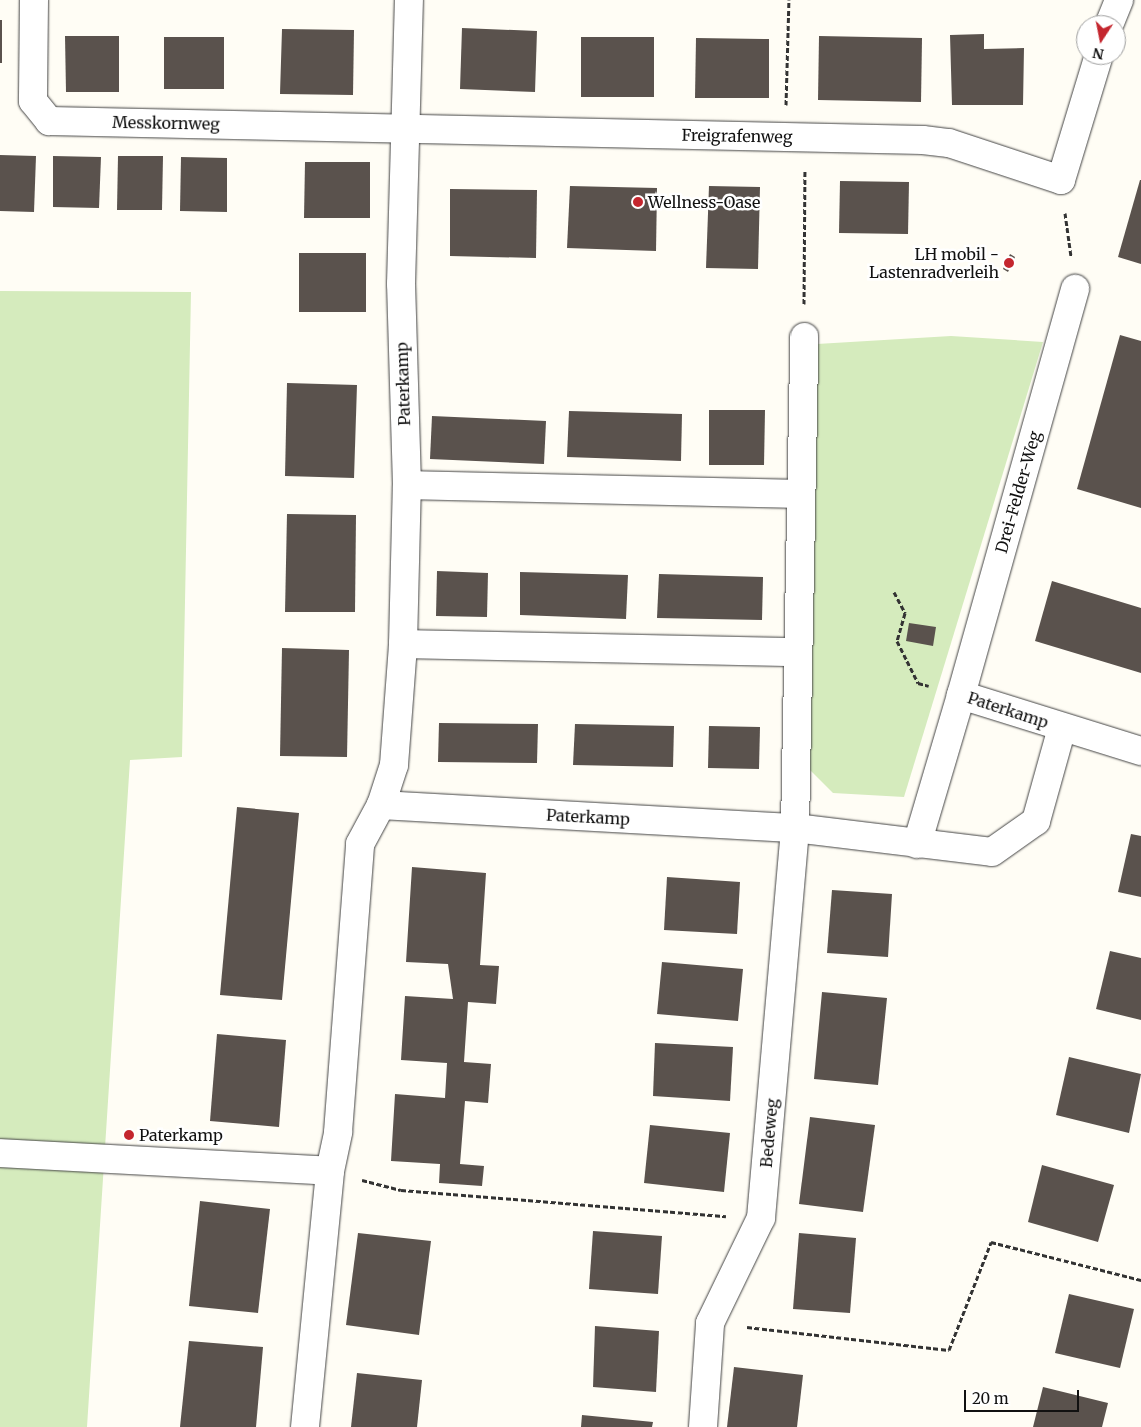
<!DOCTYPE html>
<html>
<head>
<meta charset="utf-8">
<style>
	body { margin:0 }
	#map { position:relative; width:1141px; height:1427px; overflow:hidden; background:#fffdf5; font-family:Merriweather,serif }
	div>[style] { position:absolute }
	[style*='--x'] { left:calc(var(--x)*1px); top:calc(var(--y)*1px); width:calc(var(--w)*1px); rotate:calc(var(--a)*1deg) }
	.green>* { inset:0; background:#d5ebbd }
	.building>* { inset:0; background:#5a524d }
	.path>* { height:3px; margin-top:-1.5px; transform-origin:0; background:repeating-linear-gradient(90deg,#333 0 5px,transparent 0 7.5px) }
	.roads { filter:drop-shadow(0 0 1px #444) drop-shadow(0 0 1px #444) }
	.minor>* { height:28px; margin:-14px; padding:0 14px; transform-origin:14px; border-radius:14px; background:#fff }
	.dots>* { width:14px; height:14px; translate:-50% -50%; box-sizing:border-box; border:2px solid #fff; border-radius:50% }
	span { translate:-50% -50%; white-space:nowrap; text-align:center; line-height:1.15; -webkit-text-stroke:5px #fff; paint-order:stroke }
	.street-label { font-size:16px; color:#111 }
	.poi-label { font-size:16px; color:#111 }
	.left { translate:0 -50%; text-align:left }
	.right { translate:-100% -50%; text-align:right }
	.north { position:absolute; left:1076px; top:15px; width:50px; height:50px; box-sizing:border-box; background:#fff; border:1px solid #a0a0a0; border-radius:50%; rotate:191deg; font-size:14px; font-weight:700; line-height:20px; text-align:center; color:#111 }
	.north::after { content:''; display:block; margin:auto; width:18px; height:22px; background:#c4262e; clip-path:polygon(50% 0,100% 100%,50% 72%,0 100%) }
	.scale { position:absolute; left:964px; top:1390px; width:115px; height:22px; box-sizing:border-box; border:2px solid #111; border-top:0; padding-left:6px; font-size:15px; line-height:18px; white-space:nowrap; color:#111; -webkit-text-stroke:4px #fff; paint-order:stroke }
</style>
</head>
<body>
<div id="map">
	<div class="green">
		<i style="clip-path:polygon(0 291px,191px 292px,182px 757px,130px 760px,87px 1427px,0 1427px)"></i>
		<i style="clip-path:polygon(951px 336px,1043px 342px,904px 797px,833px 793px,807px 767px,817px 344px)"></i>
	</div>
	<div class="building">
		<i style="clip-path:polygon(0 20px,2px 20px,2px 63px,0 63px)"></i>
		<i style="clip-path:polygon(462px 28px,537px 31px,535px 92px,460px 89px)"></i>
		<i style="clip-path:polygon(282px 29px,354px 30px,353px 95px,280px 94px)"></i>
		<i style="clip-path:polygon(984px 34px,984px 49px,1024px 48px,1023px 105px,952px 105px,950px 35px)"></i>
		<i style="clip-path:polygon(65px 36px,119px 36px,119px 92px,66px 92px)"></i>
		<i style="clip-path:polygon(819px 36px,922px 38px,921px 102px,818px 100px)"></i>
		<i style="clip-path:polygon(164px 37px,224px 37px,224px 89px,164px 89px)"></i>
		<i style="clip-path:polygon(581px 37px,654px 37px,654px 97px,581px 97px)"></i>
		<i style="clip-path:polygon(696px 38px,769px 39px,769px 98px,695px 98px)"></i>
		<i style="clip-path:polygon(0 155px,36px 156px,34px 212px,0 211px)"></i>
		<i style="clip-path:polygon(53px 156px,101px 157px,99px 208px,53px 207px)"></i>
		<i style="clip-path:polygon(118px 156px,163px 156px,162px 210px,117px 210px)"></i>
		<i style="clip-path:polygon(181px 157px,227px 158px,227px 212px,180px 211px)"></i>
		<i style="clip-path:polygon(305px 162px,370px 162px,370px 218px,304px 218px)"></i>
		<i style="clip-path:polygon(1140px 180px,1141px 180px,1141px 264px,1118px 257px)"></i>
		<i style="clip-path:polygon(840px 181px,909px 182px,908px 234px,839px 233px)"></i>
		<i style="clip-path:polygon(570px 186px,657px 188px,656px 251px,567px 248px)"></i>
		<i style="clip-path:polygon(709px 186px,760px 187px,758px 269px,706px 268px)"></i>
		<i style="clip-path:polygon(450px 189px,537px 190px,536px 258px,450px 256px)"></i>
		<i style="clip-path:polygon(299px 253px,366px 253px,366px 312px,299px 312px)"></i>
		<i style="clip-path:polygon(1010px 254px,1015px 257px,1008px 272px,1003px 269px)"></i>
		<i style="clip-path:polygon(1120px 335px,1141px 341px,1141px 508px,1077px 489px)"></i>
		<i style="clip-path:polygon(287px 383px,357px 385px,354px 478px,285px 476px)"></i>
		<i style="clip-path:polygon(709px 410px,765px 410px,764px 465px,709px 465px)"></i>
		<i style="clip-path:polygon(569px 411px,682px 414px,681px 461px,567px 457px)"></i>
		<i style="clip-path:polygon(432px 416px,546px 421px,544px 464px,430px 459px)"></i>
		<i style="clip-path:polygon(287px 514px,356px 515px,355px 612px,285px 612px)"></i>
		<i style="clip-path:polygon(437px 571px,488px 573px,487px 617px,436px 616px)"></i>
		<i style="clip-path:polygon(520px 572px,628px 575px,626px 619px,520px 615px)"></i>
		<i style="clip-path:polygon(659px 574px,763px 577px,762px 620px,657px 618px)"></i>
		<i style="clip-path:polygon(1052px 581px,1141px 608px,1141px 673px,1035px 641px)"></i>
		<i style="clip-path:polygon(909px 623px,936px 627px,933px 646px,906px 641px)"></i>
		<i style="clip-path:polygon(282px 648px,349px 650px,347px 757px,280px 756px)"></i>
		<i style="clip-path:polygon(439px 723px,538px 724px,537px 763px,438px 762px)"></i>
		<i style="clip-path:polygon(575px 724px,674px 726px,673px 767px,573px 765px)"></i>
		<i style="clip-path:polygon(709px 726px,760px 727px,759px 769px,708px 768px)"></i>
		<i style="clip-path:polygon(237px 807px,299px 813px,282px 1000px,220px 995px)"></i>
		<i style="clip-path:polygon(1131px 834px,1141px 836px,1141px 897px,1118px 892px)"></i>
		<i style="clip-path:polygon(412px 867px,486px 873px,480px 965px,499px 966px,496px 1004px,468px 1002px,464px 1062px,491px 1064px,488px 1103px,465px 1101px,460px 1164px,484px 1166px,482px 1186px,439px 1183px,440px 1164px,391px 1161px,395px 1094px,445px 1098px,447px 1063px,401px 1060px,405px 996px,453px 999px,448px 964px,406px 962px)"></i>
		<i style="clip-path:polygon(667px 877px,740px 882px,737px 934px,664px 930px)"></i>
		<i style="clip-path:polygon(832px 890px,892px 894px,888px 957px,827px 953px)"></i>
		<i style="clip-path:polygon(1110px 951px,1141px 958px,1141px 1020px,1096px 1009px)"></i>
		<i style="clip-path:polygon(662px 962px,743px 969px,738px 1021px,657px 1014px)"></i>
		<i style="clip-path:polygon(822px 992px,887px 998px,878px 1085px,814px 1079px)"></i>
		<i style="clip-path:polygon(217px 1034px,286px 1040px,279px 1127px,210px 1121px)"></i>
		<i style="clip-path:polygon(655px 1043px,733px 1047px,730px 1101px,653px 1096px)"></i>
		<i style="clip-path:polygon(1069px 1057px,1141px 1074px,1129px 1133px,1056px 1115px)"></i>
		<i style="clip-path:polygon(810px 1117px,875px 1125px,863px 1212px,799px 1204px)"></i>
		<i style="clip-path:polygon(650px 1125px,730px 1133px,724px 1192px,644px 1183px)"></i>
		<i style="clip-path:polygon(1042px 1165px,1114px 1185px,1098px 1242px,1028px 1222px)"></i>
		<i style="clip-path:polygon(200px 1201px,270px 1209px,258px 1313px,189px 1306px)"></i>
		<i style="clip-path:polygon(593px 1231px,662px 1236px,658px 1294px,589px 1289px)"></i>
		<i style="clip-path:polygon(358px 1233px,431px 1241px,419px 1335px,346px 1325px)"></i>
		<i style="clip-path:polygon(799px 1233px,856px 1238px,850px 1313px,793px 1309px)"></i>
		<i style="clip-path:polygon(1069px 1294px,1134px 1309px,1120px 1368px,1055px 1353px)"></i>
		<i style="clip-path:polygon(595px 1326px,659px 1331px,656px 1392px,593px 1387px)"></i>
		<i style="clip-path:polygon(189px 1341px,263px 1347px,256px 1427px,180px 1427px)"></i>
		<i style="clip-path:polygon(734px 1367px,803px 1375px,797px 1427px,727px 1427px)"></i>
		<i style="clip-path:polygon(357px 1373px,422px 1380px,417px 1427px,351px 1427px)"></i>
		<i style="clip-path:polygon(1043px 1387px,1108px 1403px,1102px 1427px,1033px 1427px)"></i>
		<i style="clip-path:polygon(582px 1415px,653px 1422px,652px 1427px,581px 1427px)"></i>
	</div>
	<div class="path">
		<i style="--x:786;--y:105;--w:105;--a:-88.4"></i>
		<i style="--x:1065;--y:213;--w:43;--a:82.1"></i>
		<i style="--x:804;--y:304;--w:133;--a:-89.6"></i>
		<i style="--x:894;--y:592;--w:24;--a:62"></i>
		<i style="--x:905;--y:613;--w:29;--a:106"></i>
		<i style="--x:897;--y:641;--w:47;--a:63.4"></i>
		<i style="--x:918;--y:683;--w:11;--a:15"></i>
		<i style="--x:362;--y:1180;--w:40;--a:14.4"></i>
		<i style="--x:401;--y:1190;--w:326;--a:4.6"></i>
		<i style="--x:747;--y:1327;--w:203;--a:6.5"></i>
		<i style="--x:949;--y:1350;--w:116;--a:-68.7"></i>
		<i style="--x:991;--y:1242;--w:155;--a:14.2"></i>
	</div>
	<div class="roads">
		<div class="minor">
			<i style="--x:34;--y:0;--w:101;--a:90.6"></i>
			<i style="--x:33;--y:101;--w:26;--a:51"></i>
			<i style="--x:49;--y:121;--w:874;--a:1.25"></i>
			<i style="--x:923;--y:140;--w:26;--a:7"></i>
			<i style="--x:949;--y:143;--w:118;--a:18.3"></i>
			<i style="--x:1061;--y:180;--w:131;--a:-73.1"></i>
			<i style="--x:1109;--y:25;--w:27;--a:-68"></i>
			<i style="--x:407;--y:485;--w:392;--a:1.3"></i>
			<i style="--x:403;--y:644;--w:394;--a:1.2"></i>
			<i style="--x:961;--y:695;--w:422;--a:-74.3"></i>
			<i style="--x:381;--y:805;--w:415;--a:3.2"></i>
			<i style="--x:795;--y:828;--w:198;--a:6.9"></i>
			<i style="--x:992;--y:852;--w:54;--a:-35.2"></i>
			<i style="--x:1036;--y:821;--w:97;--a:-74.4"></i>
			<i style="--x:917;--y:844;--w:155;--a:-73.5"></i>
			<i style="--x:961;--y:695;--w:189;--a:17.3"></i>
			<i style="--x:0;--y:1153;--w:330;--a:3.1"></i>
			<i style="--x:305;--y:1427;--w:257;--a:-84.4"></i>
			<i style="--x:330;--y:1171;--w:40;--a:-78"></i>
			<i style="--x:338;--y:1132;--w:289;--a:-85.6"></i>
			<i style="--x:360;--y:844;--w:44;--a:-61.7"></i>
			<i style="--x:381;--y:805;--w:42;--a:-72"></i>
			<i style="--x:394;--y:765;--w:121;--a:-85.7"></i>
			<i style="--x:403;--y:644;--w:159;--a:-88.6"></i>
			<i style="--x:407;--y:485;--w:201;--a:-91.7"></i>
			<i style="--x:401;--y:284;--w:284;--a:-88.4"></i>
			<i style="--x:703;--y:1427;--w:104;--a:-86.1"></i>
			<i style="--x:710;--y:1323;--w:117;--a:-64.1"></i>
			<i style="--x:761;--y:1218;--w:391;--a:-85"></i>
			<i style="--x:795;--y:828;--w:491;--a:-88.9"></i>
		</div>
	</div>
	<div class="dots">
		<i style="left:638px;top:202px;background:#c4262e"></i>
		<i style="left:1009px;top:263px;background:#c4262e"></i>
		<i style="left:129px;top:1135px;background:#c4262e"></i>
	</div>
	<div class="street-label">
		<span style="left:166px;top:123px;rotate:1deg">Messkornweg</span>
		<span style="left:737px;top:136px;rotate:1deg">Freigrafenweg</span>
		<span style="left:403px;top:384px;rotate:-92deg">Paterkamp</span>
		<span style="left:1018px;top:492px;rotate:-74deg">Drei-Felder-Weg</span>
		<span style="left:1008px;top:710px;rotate:18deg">Paterkamp</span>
		<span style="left:588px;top:817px;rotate:3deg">Paterkamp</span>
		<span style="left:769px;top:1133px;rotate:-85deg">Bedeweg</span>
	</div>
	<div class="poi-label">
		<span class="left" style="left:648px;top:202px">Wellness-Oase</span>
		<span class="right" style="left:999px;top:263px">LH mobil -<br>Lastenradverleih</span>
		<span class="left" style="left:139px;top:1135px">Paterkamp</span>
	</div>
	<div class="north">N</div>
	<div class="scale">20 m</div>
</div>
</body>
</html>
